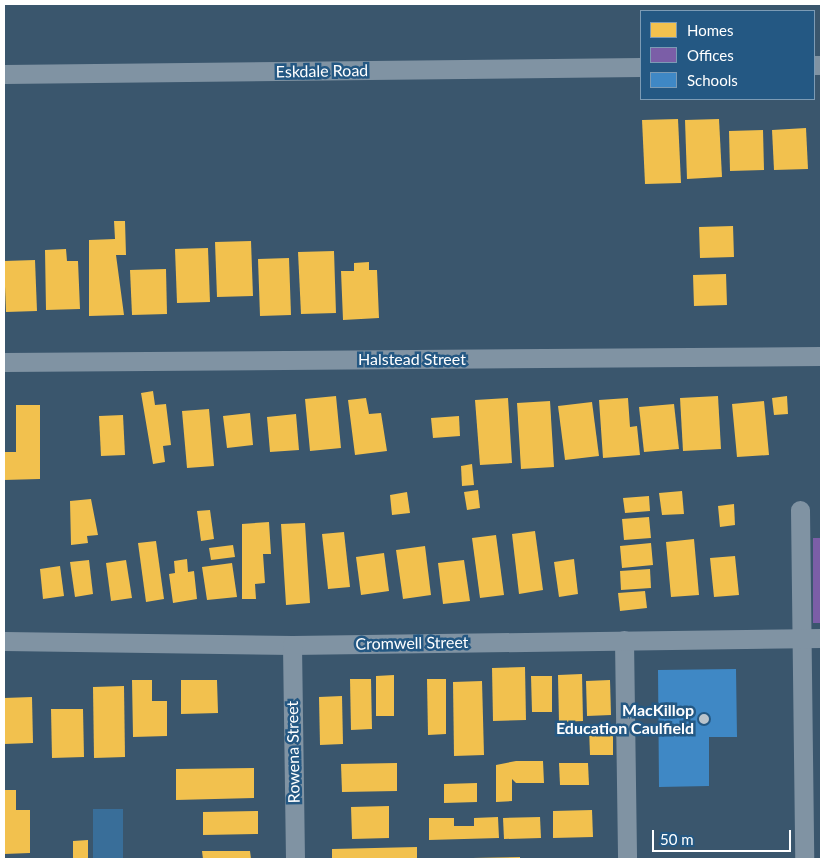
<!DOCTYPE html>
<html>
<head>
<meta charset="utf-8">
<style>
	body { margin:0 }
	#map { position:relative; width:825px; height:863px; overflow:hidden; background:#3a566d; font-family:Lato,sans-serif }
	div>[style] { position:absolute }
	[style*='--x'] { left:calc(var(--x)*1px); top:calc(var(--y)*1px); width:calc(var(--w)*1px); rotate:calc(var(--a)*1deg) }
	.green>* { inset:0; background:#396e99 }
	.homes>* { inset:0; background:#f2c14e }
	.offices>* { inset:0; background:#7b5ea7 }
	.schools>* { inset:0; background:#3f88c5 }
	.minor>* { height:19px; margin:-9.5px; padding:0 9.5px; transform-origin:9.5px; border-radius:9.5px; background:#8093a3 }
	.dots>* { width:14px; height:14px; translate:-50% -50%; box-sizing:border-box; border:2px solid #245883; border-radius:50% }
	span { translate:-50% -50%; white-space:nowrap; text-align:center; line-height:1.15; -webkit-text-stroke:5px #245883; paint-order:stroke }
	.street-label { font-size:16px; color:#fff }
	.poi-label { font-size:16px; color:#fff; font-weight:700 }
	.right { translate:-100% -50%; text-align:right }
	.frame { position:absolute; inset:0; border:5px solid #fff; pointer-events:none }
	.legend { position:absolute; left:640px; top:10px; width:175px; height:90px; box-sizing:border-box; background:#245883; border:1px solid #7c9bb5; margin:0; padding:6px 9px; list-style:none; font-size:15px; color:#fff }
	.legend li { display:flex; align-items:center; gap:10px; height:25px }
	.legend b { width:25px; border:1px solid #7c9bb5 }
	.scale { position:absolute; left:652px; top:830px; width:139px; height:22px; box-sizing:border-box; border:2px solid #fff; border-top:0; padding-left:6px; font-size:15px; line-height:18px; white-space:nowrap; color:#fff; -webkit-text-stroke:4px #245883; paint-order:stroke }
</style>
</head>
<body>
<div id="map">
	<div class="green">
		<i style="clip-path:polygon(93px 809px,123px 809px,123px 859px,93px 859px)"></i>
	</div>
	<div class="homes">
		<i style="clip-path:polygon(678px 119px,681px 183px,645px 184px,642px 120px)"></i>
		<i style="clip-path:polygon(719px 119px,722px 177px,687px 179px,685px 120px)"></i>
		<i style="clip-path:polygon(806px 128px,808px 169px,774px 170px,772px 130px)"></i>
		<i style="clip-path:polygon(763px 130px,764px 170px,730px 171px,729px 131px)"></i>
		<i style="clip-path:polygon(114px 221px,125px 221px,126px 255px,116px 255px,124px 315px,89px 316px,89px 240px,115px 239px)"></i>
		<i style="clip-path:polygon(733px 226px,734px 257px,700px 258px,699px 227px)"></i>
		<i style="clip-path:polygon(251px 241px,253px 296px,217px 297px,215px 242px)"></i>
		<i style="clip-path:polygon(208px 248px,210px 302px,177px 303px,175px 249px)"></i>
		<i style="clip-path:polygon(66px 249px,67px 261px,78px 261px,80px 309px,46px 310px,45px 250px)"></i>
		<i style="clip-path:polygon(334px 251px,336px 313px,301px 314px,298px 252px)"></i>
		<i style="clip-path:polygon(289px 258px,291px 315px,260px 316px,258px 259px)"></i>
		<i style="clip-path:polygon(35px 260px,37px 311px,6px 312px,4px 261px)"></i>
		<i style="clip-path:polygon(369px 262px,369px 270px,377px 270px,379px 318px,343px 320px,341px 271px,354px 271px,354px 263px)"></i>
		<i style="clip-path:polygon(166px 269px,167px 314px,132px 315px,130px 270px)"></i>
		<i style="clip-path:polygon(726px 274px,727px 305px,694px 306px,693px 275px)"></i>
		<i style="clip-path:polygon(153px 391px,155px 405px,166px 404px,171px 445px,163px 446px,165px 462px,153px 464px,141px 393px)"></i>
		<i style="clip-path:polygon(336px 396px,341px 448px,310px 451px,305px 399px)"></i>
		<i style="clip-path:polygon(718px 396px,721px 449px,683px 451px,680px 398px)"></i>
		<i style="clip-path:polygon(787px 396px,788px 414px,774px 415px,772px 398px)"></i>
		<i style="clip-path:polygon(366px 398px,369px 414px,381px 413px,387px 451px,355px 455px,348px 400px)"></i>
		<i style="clip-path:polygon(508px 398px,512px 463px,480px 465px,475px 400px)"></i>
		<i style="clip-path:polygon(628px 398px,630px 427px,637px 426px,640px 455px,603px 458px,599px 400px)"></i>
		<i style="clip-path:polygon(550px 401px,554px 467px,521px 469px,517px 403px)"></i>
		<i style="clip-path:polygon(764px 401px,769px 455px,737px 457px,732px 404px)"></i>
		<i style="clip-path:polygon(592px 402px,599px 456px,565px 460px,558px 406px)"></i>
		<i style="clip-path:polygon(674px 404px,679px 449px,644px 452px,639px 407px)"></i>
		<i style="clip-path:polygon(16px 405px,40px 405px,40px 479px,4px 480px,4px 452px,16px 452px)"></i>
		<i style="clip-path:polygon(209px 409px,214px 466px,187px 468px,182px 411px)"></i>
		<i style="clip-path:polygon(250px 413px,253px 445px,227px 448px,223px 416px)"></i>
		<i style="clip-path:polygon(296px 414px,299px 450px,270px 452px,267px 417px)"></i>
		<i style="clip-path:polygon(123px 415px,125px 455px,101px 456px,99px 416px)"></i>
		<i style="clip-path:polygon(459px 416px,460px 436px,433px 438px,431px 418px)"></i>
		<i style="clip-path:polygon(472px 464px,474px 485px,462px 486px,461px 466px)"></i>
		<i style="clip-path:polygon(478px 490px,480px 508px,467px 510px,464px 492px)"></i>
		<i style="clip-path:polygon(682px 491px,684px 514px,662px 515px,659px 493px)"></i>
		<i style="clip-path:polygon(407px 492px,410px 513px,392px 515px,390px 495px)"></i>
		<i style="clip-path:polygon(649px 496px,650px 511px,625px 513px,623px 498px)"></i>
		<i style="clip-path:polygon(91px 499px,98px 535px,87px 536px,88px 543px,71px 545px,70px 501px)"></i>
		<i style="clip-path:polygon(734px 504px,735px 525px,720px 527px,718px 506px)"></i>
		<i style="clip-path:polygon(210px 510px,214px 539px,201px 541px,197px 511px)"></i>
		<i style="clip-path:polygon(649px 517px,651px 538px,624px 540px,622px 519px)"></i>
		<i style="clip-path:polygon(269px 522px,271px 554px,263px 554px,265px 583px,255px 584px,256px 599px,242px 599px,242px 524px)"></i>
		<i style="clip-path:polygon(305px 523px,310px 603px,286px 605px,281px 524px)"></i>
		<i style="clip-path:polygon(535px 531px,543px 590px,519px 594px,512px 534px)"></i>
		<i style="clip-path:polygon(344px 532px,350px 587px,328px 589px,322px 534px)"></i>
		<i style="clip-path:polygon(496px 535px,504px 595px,480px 598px,472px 538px)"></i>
		<i style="clip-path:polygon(694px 539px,699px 595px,671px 597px,666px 542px)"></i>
		<i style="clip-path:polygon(156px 541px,164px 599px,146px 602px,138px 543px)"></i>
		<i style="clip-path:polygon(651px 543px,653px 565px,622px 568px,620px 546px)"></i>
		<i style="clip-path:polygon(233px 545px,235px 557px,211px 560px,209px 548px)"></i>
		<i style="clip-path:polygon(425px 546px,431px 595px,403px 599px,396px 550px)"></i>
		<i style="clip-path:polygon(384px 553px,389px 591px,361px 595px,356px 557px)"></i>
		<i style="clip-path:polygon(735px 556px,739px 595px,714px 597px,710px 558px)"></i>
		<i style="clip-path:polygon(187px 559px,188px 572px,194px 571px,197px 599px,173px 603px,169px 574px,175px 573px,174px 561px)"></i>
		<i style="clip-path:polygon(574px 559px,578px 594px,559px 597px,554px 562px)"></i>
		<i style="clip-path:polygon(89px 560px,93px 594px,75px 597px,70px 562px)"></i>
		<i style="clip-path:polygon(126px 560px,132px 598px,111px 601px,106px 563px)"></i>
		<i style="clip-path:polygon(464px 560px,470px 601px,443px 604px,438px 563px)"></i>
		<i style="clip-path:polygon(232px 563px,237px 597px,207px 600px,202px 567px)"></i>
		<i style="clip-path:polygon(60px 566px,64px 596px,43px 599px,40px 569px)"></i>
		<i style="clip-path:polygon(650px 569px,651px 588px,621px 590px,620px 571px)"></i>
		<i style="clip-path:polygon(645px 591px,647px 608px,620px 611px,618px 593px)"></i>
		<i style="clip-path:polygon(525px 667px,526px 720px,493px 721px,492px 668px)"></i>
		<i style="clip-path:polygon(582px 674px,583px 721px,559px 722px,558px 675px)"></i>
		<i style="clip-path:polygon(394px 675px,394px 716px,376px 716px,376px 676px)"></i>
		<i style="clip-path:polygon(531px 676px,552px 676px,552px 712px,532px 712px)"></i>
		<i style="clip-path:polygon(350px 679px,371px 679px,372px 729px,351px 730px)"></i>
		<i style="clip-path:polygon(427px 679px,446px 679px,446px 734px,428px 735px)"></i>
		<i style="clip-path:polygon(132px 680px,152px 680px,152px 701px,167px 701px,167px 736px,133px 737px)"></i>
		<i style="clip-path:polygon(181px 680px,217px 680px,218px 713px,181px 714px)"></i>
		<i style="clip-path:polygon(610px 680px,611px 715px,587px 716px,586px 681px)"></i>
		<i style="clip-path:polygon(482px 681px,484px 755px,454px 756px,453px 682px)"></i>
		<i style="clip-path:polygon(124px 686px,125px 757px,94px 758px,93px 687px)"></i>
		<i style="clip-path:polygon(342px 696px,343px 744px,320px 745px,319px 697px)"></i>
		<i style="clip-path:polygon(32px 697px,33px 743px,4px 744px,4px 698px)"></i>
		<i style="clip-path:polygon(51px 709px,83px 709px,84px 757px,52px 758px)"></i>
		<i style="clip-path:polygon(589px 728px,613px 728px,613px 755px,590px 755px)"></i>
		<i style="clip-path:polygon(516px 761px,543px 761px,544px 783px,516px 783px,512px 779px,512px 801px,496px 802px,496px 765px)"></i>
		<i style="clip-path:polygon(397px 763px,397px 791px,342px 792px,341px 764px)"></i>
		<i style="clip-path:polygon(559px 763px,588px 763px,589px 785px,560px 785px)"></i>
		<i style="clip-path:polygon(254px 768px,254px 798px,176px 800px,176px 769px)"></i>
		<i style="clip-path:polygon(477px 783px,477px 802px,444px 803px,444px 784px)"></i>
		<i style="clip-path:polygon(4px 790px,16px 790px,16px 810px,30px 810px,30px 853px,4px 854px)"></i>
		<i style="clip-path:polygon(389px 806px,389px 838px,352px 839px,351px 807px)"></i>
		<i style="clip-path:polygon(592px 810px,593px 837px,553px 838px,553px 811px)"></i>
		<i style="clip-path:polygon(258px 811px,258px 834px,203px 835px,203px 812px)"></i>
		<i style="clip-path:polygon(498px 817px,499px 838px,429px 840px,429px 818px,454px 818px,454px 826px,474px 826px,474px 818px)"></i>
		<i style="clip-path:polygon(540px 817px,541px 838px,504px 839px,503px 818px)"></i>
		<i style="clip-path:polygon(88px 840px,88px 859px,73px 859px,73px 841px)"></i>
		<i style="clip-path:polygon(417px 847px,417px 859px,332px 859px,332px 849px)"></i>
		<i style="clip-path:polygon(202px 851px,250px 851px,251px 859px,203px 859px)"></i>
		<i style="clip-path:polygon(520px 857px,520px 859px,472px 859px,472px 858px)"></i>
	</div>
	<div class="offices">
		<i style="clip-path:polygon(813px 538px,821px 538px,821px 623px,813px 623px)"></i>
	</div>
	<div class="schools">
		<i style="clip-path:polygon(736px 669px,737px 737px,709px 737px,709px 786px,659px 787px,658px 670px)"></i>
	</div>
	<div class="minor">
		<i style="--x:814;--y:65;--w:7;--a:0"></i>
		<i style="--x:4;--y:74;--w:637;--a:-0.63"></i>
		<i style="--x:4;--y:362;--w:817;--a:-0.42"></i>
		<i style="--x:800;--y:510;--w:349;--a:89.3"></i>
		<i style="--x:624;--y:640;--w:219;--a:89.2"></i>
		<i style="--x:4;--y:641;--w:288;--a:0.8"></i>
		<i style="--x:292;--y:645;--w:529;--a:-0.76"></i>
		<i style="--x:292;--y:645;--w:214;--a:89.2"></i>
	</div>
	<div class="dots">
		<i style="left:704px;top:719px;background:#bac4cc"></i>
	</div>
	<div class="street-label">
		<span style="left:322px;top:71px;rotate:-1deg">Eskdale Road</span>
		<span style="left:412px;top:359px">Halstead Street</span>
		<span style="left:412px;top:643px;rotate:-1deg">Cromwell Street</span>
		<span style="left:293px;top:752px;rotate:-91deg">Rowena Street</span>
	</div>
	<div class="poi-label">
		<span class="right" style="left:694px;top:719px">MacKillop<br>Education Caulfield</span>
	</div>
	<div class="frame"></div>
	<ul class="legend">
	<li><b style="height:14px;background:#f2c14e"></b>Homes</li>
	<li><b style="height:14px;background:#7b5ea7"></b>Offices</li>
	<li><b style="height:14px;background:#3f88c5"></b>Schools</li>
	</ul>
	<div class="scale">50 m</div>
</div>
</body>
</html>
